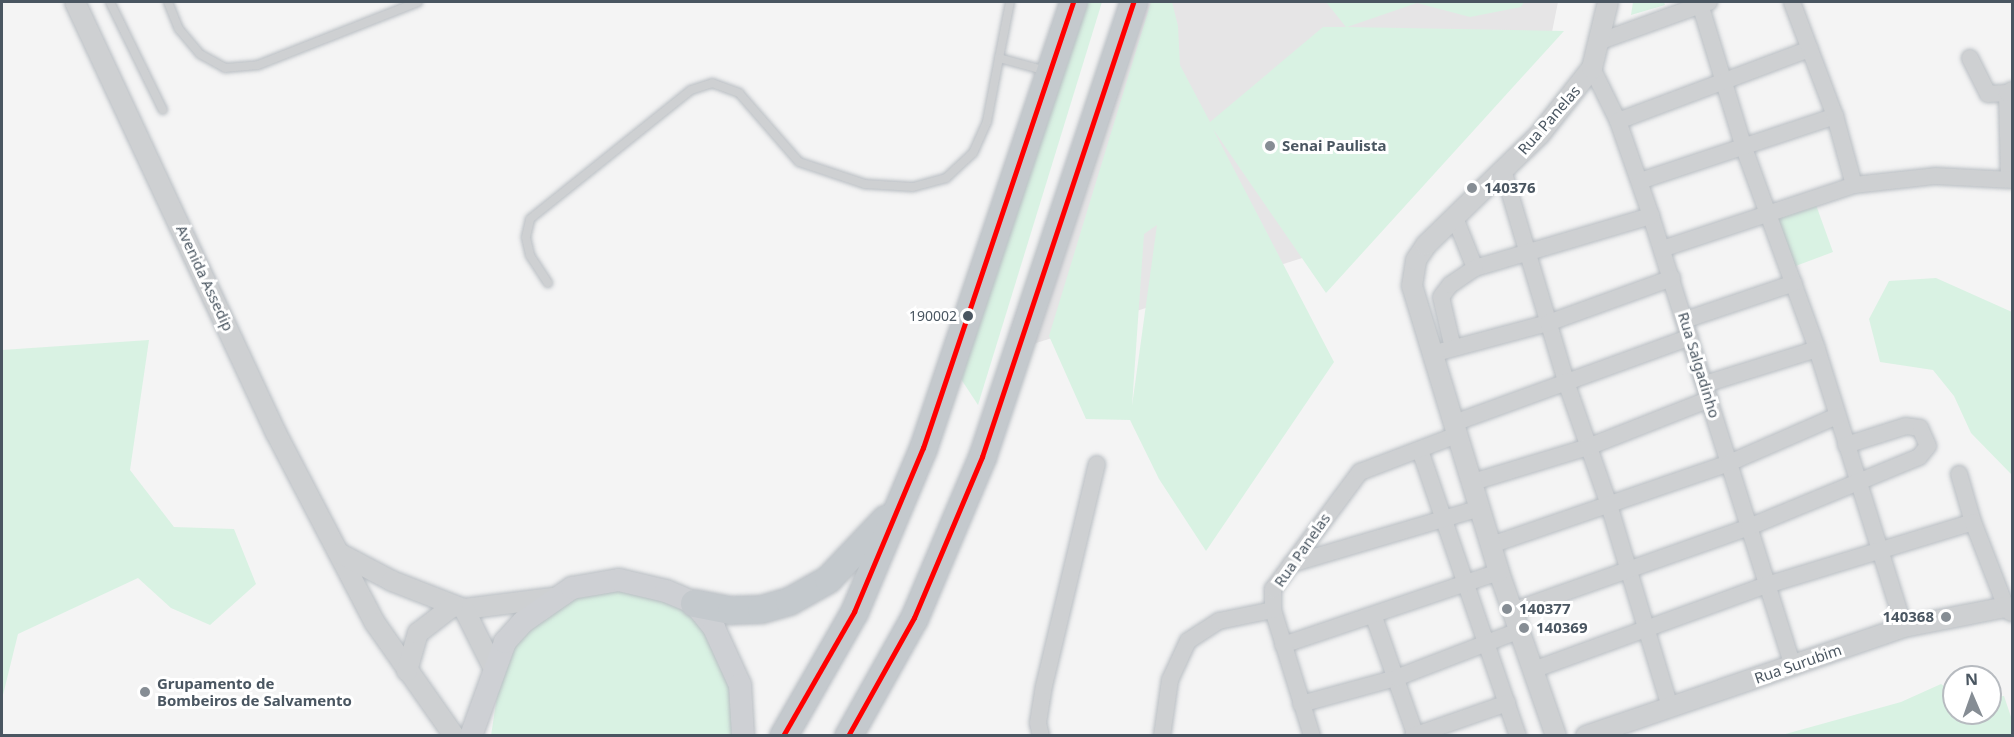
<!DOCTYPE html>
<html>
<head>
<meta charset="utf-8">
<style>
	body { margin:0 }
	#map { position:relative; width:2014px; height:737px; overflow:hidden; background:#f4f4f4; font-family:"Noto Sans",sans-serif }
	div>[style] { position:absolute }
	[style*='--x'] { left:calc(var(--x)*1px); top:calc(var(--y)*1px); width:calc(var(--w)*1px); rotate:calc(var(--a)*1deg) }
	.education>* { inset:0; background:#e6e5e6 }
	.green>* { inset:0; background:#d9f2e3 }
	.roads { filter:drop-shadow(0 0 2px #b9bec3) drop-shadow(0 0 2px #b9bec3) }
	.service>* { height:8px; margin:-4px; padding:0 4px; transform-origin:4px; border-radius:4px; background:#ced0d2 }
	.minor>* { height:16px; margin:-8px; padding:0 8px; transform-origin:8px; border-radius:8px; background:#ced0d2 }
	.tertiary>* { height:20px; margin:-10px; padding:0 10px; transform-origin:10px; border-radius:10px; background:#ced0d2 }
	.secondary>* { height:22px; margin:-11px; padding:0 11px; transform-origin:11px; border-radius:11px; background:#ced0d4 }
	.trunk>* { height:27px; margin:-13.5px; padding:0 13.5px; transform-origin:13.5px; border-radius:13.5px; background:#c4c9cd }
	.bus-1>* { height:4.5px; margin:-2.25px; padding:0 2.25px; transform-origin:2.25px; border-radius:2.25px; background:#f00 }
	.dots>* { width:16px; height:16px; translate:-50% -50%; box-sizing:border-box; border:3px solid #fff; border-radius:50% }
	span { translate:-50% -50%; white-space:nowrap; text-align:center; line-height:1.15; -webkit-text-stroke:6px #fff; paint-order:stroke }
	.bus-label { font-size:14px; color:#4a5661 }
	.right { translate:-100% -50%; text-align:right }
	.street-label { font-size:15px; color:#4a5661 }
	.poi-label { font-size:15px; color:#4a5661; font-weight:700 }
	.left { translate:0 -50%; text-align:left }
	.frame { position:absolute; inset:0; border:3px solid #4a5661; pointer-events:none }
	.north { position:absolute; left:1942px; top:665px; width:60px; height:60px; box-sizing:border-box; background:#fff; border:2px solid #b7bbc0; border-radius:50%; rotate:358deg; font-size:16px; font-weight:700; line-height:24px; text-align:center; color:#4a5661 }
	.north::after { content:''; display:block; margin:auto; width:21px; height:27px; background:#868d94; clip-path:polygon(50% 0,100% 100%,50% 72%,0 100%) }
</style>
</head>
<body>
<div id="map">
	<div class="education">
		<i style="clip-path:polygon(1142px 2px,1558px 2px,1549px 47px,1343px 245px,1030px 345px)"></i>
	</div>
	<div class="green">
		<i style="clip-path:polygon(1084px 2px,1102px 2px,978px 405px,959px 376px)"></i>
		<i style="clip-path:polygon(evenodd,1151px 2px,1172px 2px,1178px 26px,1180px 65px,1210px 122px,1323px 27px,1346px 27px,1326px 2px,1524px 2px,1521px 7px,1470px 17px,1417px 3px,1347px 27px,1564px 31px,1326px 293px,1213px 129px,1334px 362px,1206px 551px,1159px 479px,1130px 420px,1086px 419px,1049px 336px,1151px 2px,1157px 225px,1132px 406px,1144px 234px,1157px 225px)"></i>
		<i style="clip-path:polygon(1633px 2px,1664px 2px,1665px 5px,1631px 15px)"></i>
		<i style="clip-path:polygon(1816px 205px,1833px 252px,1793px 267px,1775px 220px)"></i>
		<i style="clip-path:polygon(1936px 278px,2012px 312px,2012px 475px,1971px 433px,1954px 396px,1933px 370px,1880px 362px,1869px 319px,1889px 281px)"></i>
		<i style="clip-path:polygon(149px 340px,130px 470px,174px 527px,234px 529px,256px 584px,210px 625px,171px 608px,138px 578px,18px 634px,2px 699px,2px 350px)"></i>
		<i style="clip-path:polygon(637px 583px,687px 605px,728px 670px,736px 735px,491px 736px,498px 689px,516px 644px,573px 591px)"></i>
		<i style="clip-path:polygon(1941px 684px,1954px 693px,1954px 713px,1990px 713px,1990px 697px,2004px 696px,2012px 720px,2012px 735px,1782px 735px,1901px 702px)"></i>
	</div>
	<div class="roads">
		<div class="service">
			<i style="--x:110;--y:2;--w:120;--a:63.9"></i>
			<i style="--x:168;--y:2;--w:29;--a:68"></i>
			<i style="--x:179;--y:29;--w:33;--a:50"></i>
			<i style="--x:200;--y:54;--w:29;--a:29"></i>
			<i style="--x:225;--y:68;--w:33;--a:-5"></i>
			<i style="--x:258;--y:65;--w:172;--a:-21.5"></i>
			<i style="--x:1010;--y:2;--w:57;--a:101.1"></i>
			<i style="--x:999;--y:58;--w:50;--a:15.2"></i>
			<i style="--x:548;--y:283;--w:33;--a:-123"></i>
			<i style="--x:530;--y:255;--w:18;--a:-103"></i>
			<i style="--x:526;--y:237;--w:18;--a:-77"></i>
			<i style="--x:530;--y:219;--w:206;--a:-38.7"></i>
			<i style="--x:691;--y:90;--w:22;--a:-18"></i>
			<i style="--x:712;--y:83;--w:29;--a:20"></i>
			<i style="--x:739;--y:93;--w:91;--a:49"></i>
			<i style="--x:799;--y:162;--w:70;--a:18.4"></i>
			<i style="--x:865;--y:184;--w:48;--a:3.6"></i>
			<i style="--x:913;--y:187;--w:34;--a:-15"></i>
			<i style="--x:946;--y:178;--w:37;--a:-43"></i>
			<i style="--x:973;--y:153;--w:35;--a:-66"></i>
			<i style="--x:987;--y:121;--w:64;--a:-79.2"></i>
		</div>
		<div class="minor">
			<i style="--x:1700;--y:4;--w:151;--a:73"></i>
			<i style="--x:1744;--y:148;--w:214;--a:70"></i>
			<i style="--x:1817;--y:349;--w:291;--a:72.6"></i>
			<i style="--x:1601;--y:41;--w:115;--a:-19.9"></i>
			<i style="--x:1970;--y:58;--w:40;--a:63.4"></i>
			<i style="--x:1988;--y:94;--w:19;--a:-3"></i>
			<i style="--x:1592;--y:68;--w:59;--a:63.9"></i>
			<i style="--x:1618;--y:121;--w:101;--a:70.8"></i>
			<i style="--x:1651;--y:216;--w:473;--a:72.5"></i>
			<i style="--x:1618;--y:121;--w:205;--a:-20.6"></i>
			<i style="--x:1503;--y:170;--w:221;--a:73.4"></i>
			<i style="--x:1566;--y:382;--w:130;--a:70.7"></i>
			<i style="--x:1609;--y:505;--w:208;--a:73.2"></i>
			<i style="--x:2009;--y:177;--w:84;--a:-91.4"></i>
			<i style="--x:2007;--y:93;--w:6;--a:-31"></i>
			<i style="--x:1640;--y:181;--w:206;--a:-18.4"></i>
			<i style="--x:1854;--y:185;--w:81;--a:-6.3"></i>
			<i style="--x:1935;--y:176;--w:77;--a:3"></i>
			<i style="--x:1455;--y:218;--w:54;--a:68.2"></i>
			<i style="--x:1475;--y:268;--w:184;--a:-16.5"></i>
			<i style="--x:1662;--y:249;--w:202;--a:-18.4"></i>
			<i style="--x:1854;--y:185;--w:72;--a:-105.4"></i>
			<i style="--x:1835;--y:116;--w:122;--a:-110.7"></i>
			<i style="--x:1685;--y:320;--w:115;--a:-18.7"></i>
			<i style="--x:1453;--y:348;--w:52;--a:-103.2"></i>
			<i style="--x:1441;--y:297;--w:15;--a:-53"></i>
			<i style="--x:1450;--y:285;--w:30;--a:-34"></i>
			<i style="--x:1432;--y:354;--w:120;--a:-15"></i>
			<i style="--x:1548;--y:323;--w:132;--a:-19.9"></i>
			<i style="--x:1705;--y:384;--w:117;--a:-17.4"></i>
			<i style="--x:1454;--y:423;--w:251;--a:-20"></i>
			<i style="--x:1420;--y:450;--w:302;--a:71.1"></i>
			<i style="--x:1959;--y:474;--w:50;--a:73.7"></i>
			<i style="--x:1473;--y:482;--w:120;--a:-16.9"></i>
			<i style="--x:1588;--y:447;--w:131;--a:-21.5"></i>
			<i style="--x:1491;--y:545;--w:252;--a:-19"></i>
			<i style="--x:1729;--y:463;--w:118;--a:-23.5"></i>
			<i style="--x:1291;--y:564;--w:197;--a:-16.5"></i>
			<i style="--x:1512;--y:611;--w:251;--a:-19.5"></i>
			<i style="--x:1749;--y:527;--w:184;--a:-22.4"></i>
			<i style="--x:1919;--y:457;--w:14;--a:-51"></i>
			<i style="--x:1928;--y:446;--w:20;--a:-114"></i>
			<i style="--x:1920;--y:428;--w:14;--a:-172"></i>
			<i style="--x:1906;--y:426;--w:63;--a:162.4"></i>
			<i style="--x:1374;--y:617;--w:126;--a:70.6"></i>
			<i style="--x:1283;--y:645;--w:228;--a:-18.7"></i>
			<i style="--x:1533;--y:670;--w:249;--a:-20"></i>
			<i style="--x:1767;--y:585;--w:215;--a:-17"></i>
			<i style="--x:1973;--y:522;--w:91;--a:68.8"></i>
			<i style="--x:1301;--y:704;--w:98;--a:-15.3"></i>
			<i style="--x:1396;--y:678;--w:131;--a:-21.1"></i>
			<i style="--x:1041;--y:736;--w:13;--a:-103"></i>
			<i style="--x:1038;--y:723;--w:37;--a:-81"></i>
			<i style="--x:1044;--y:686;--w:228;--a:-76.6"></i>
			<i style="--x:1162;--y:736;--w:57;--a:-81.9"></i>
			<i style="--x:1170;--y:680;--w:43;--a:-65.2"></i>
			<i style="--x:1188;--y:641;--w:37;--a:-33"></i>
			<i style="--x:1219;--y:621;--w:55;--a:-11.5"></i>
			<i style="--x:1312;--y:736;--w:132;--a:-107.2"></i>
			<i style="--x:1273;--y:610;--w:21;--a:-90"></i>
			<i style="--x:1273;--y:589;--w:146;--a:-53.4"></i>
			<i style="--x:1360;--y:472;--w:104;--a:-20.9"></i>
			<i style="--x:1413;--y:736;--w:100;--a:-19.3"></i>
		</div>
		<div class="tertiary">
			<i style="--x:75;--y:2;--w:476;--a:65"></i>
			<i style="--x:276;--y:433;--w:214;--a:62.5"></i>
			<i style="--x:375;--y:623;--w:138;--a:55"></i>
			<i style="--x:339;--y:553;--w:60;--a:27.8"></i>
			<i style="--x:392;--y:581;--w:77;--a:21.3"></i>
			<i style="--x:464;--y:609;--w:89;--a:-7.1"></i>
			<i style="--x:464;--y:609;--w:65;--a:63.4"></i>
			<i style="--x:407;--y:671;--w:40;--a:-74"></i>
			<i style="--x:418;--y:633;--w:44;--a:-37.6"></i>
			<i style="--x:1556;--y:736;--w:174;--a:-109.2"></i>
			<i style="--x:1499;--y:572;--w:299;--a:-106.9"></i>
			<i style="--x:1412;--y:286;--w:26;--a:-81"></i>
			<i style="--x:1416;--y:260;--w:18;--a:-56"></i>
			<i style="--x:1426;--y:245;--w:159;--a:-44.2"></i>
			<i style="--x:1540;--y:134;--w:84;--a:-51.8"></i>
			<i style="--x:1592;--y:68;--w:68;--a:-76.4"></i>
			<i style="--x:1586;--y:736;--w:336;--a:-18.9"></i>
			<i style="--x:1904;--y:627;--w:104;--a:-11.1"></i>
			<i style="--x:2006;--y:607;--w:7;--a:34"></i>
		</div>
		<div class="secondary">
			<i style="--x:471;--y:736;--w:100;--a:-70.1"></i>
			<i style="--x:505;--y:642;--w:27;--a:-48"></i>
			<i style="--x:523;--y:622;--w:60;--a:-34.8"></i>
			<i style="--x:572;--y:588;--w:48;--a:-9.7"></i>
			<i style="--x:619;--y:580;--w:48;--a:13.2"></i>
			<i style="--x:666;--y:591;--w:30;--a:23"></i>
			<i style="--x:694;--y:603;--w:32;--a:51"></i>
			<i style="--x:714;--y:628;--w:63;--a:65.5"></i>
			<i style="--x:740;--y:685;--w:51;--a:86.6"></i>
		</div>
		<div class="trunk">
			<i style="--x:694;--y:603;--w:38;--a:11"></i>
			<i style="--x:731;--y:610;--w:30;--a:-2"></i>
			<i style="--x:761;--y:609;--w:29;--a:-16"></i>
			<i style="--x:789;--y:601;--w:45;--a:-29.4"></i>
			<i style="--x:828;--y:579;--w:83;--a:-46.5"></i>
			<i style="--x:783;--y:736;--w:143;--a:-60.2"></i>
			<i style="--x:854;--y:612;--w:178;--a:-67.2"></i>
			<i style="--x:923;--y:448;--w:471;--a:-71.4"></i>
			<i style="--x:848;--y:736;--w:135;--a:-60.8"></i>
			<i style="--x:914;--y:618;--w:175;--a:-67.1"></i>
			<i style="--x:982;--y:457;--w:479;--a:-71.6"></i>
		</div>
	</div>
	<div class="bus-1">
		<i style="--x:783;--y:736;--w:143;--a:-60.2"></i>
		<i style="--x:854;--y:612;--w:178;--a:-67.2"></i>
		<i style="--x:923;--y:448;--w:471;--a:-71.4"></i>
		<i style="--x:848;--y:736;--w:135;--a:-60.8"></i>
		<i style="--x:914;--y:618;--w:175;--a:-67.1"></i>
		<i style="--x:982;--y:457;--w:479;--a:-71.6"></i>
	</div>
	<div class="dots">
		<i style="left:1270px;top:146px;background:#868d94"></i>
		<i style="left:1472px;top:188px;background:#868d94"></i>
		<i style="left:968px;top:316px;background:#4a5661"></i>
		<i style="left:1507px;top:609px;background:#868d94"></i>
		<i style="left:1946px;top:617px;background:#868d94"></i>
		<i style="left:1524px;top:628px;background:#868d94"></i>
		<i style="left:145px;top:692px;background:#868d94"></i>
	</div>
	<div class="bus-label">
		<span class="right" style="left:957px;top:316px">190002</span>
	</div>
	<div class="street-label">
		<span style="left:1549px;top:120px;rotate:-49deg">Rua Panelas</span>
		<span style="left:205px;top:278px;rotate:65deg">Avenida Assedip</span>
		<span style="left:1699px;top:365px;rotate:73deg">Rua Salgadinho</span>
		<span style="left:1302px;top:550px;rotate:-55deg">Rua Panelas</span>
		<span style="left:1798px;top:664px;rotate:-19deg">Rua Surubim</span>
	</div>
	<div class="poi-label">
		<span class="left" style="left:1282px;top:146px">Senai Paulista</span>
		<span class="left" style="left:1484px;top:188px">140376</span>
		<span class="left" style="left:1519px;top:609px">140377</span>
		<span class="right" style="left:1934px;top:617px">140368</span>
		<span class="left" style="left:1536px;top:628px">140369</span>
		<span class="left" style="left:157px;top:692px">Grupamento de<br>Bombeiros de Salvamento</span>
	</div>
	<div class="frame"></div>
	<div class="north">N</div>
</div>
</body>
</html>
